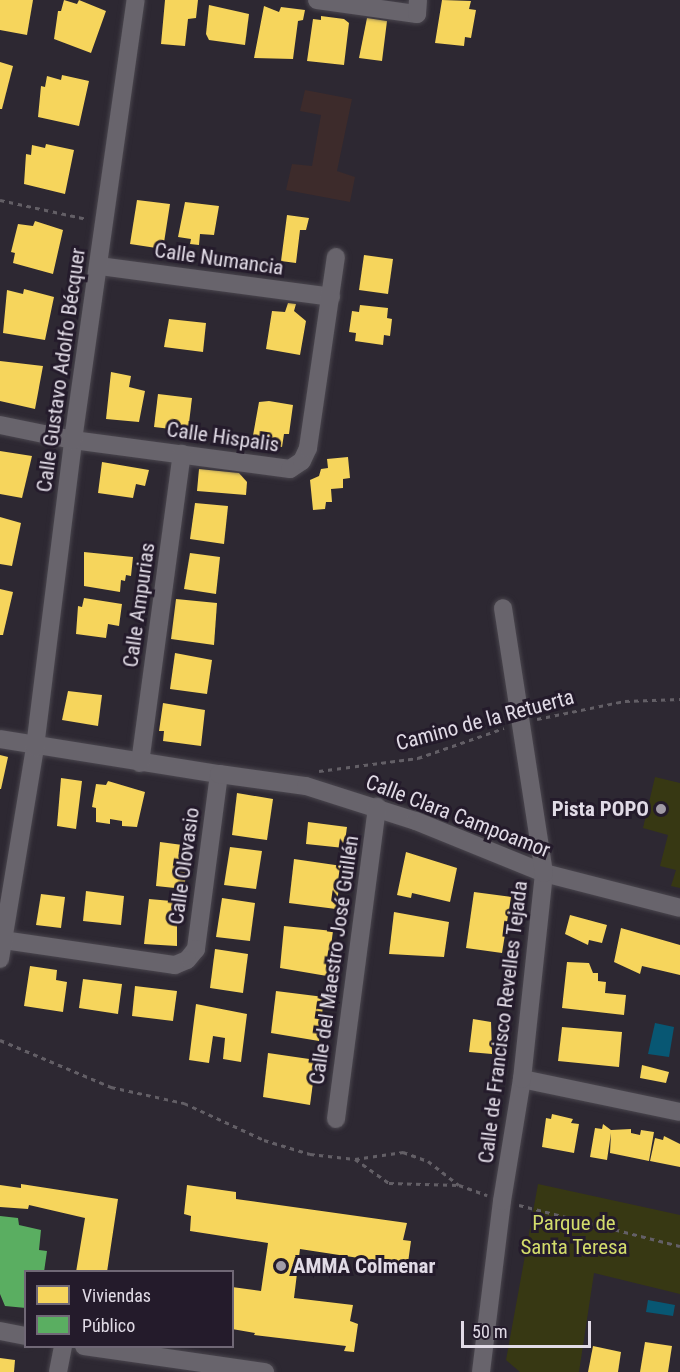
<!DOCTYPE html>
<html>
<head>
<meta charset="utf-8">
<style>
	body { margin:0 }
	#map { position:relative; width:680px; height:1372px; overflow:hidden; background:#2d2832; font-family:"Roboto Condensed",sans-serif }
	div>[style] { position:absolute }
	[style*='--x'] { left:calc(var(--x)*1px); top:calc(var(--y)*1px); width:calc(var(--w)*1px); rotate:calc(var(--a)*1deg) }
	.education>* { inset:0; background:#3d2b2b }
	.green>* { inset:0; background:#373813 }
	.water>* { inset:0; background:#085773 }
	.homes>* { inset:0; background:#f6d55c }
	.public>* { inset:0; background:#5aae61 }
	.path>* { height:3px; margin-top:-1.5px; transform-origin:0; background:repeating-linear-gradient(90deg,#635f66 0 4.5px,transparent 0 9px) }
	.roads { filter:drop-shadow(0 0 2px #4a464e) drop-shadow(0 0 2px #4a464e) }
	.street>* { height:18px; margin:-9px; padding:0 9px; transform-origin:9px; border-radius:9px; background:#68646c }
	.dots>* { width:16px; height:16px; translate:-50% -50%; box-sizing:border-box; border:3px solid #241b2b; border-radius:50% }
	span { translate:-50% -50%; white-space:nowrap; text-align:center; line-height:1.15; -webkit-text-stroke:6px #241b2b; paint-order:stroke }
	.street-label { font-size:21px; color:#e1dbe6 }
	.poi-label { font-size:21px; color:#e1dbe6; font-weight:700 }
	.right { translate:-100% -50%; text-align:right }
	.left { translate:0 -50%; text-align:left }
	.park-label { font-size:21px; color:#d3dc6b }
	.legend { position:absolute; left:24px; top:1270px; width:210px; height:78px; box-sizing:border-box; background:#241b2b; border:2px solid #706876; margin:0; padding:8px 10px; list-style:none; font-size:18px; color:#e1dbe6 }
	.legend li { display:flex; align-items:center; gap:12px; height:30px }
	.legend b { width:30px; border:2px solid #706876 }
	.scale { position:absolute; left:461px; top:1321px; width:130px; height:27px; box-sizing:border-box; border:3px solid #e1dbe6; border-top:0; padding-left:8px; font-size:18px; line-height:21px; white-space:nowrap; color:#e1dbe6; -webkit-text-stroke:4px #241b2b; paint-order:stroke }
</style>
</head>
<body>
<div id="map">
	<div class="education">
		<i style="clip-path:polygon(305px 90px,352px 99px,337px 171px,355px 177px,350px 202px,286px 190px,292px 164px,312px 166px,321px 115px,300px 111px)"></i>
	</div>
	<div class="green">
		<i style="clip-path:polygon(655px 777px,680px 783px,680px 888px,671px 886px,676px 870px,660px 866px,668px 835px,643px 828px)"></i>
		<i style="clip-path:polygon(538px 1184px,680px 1215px,680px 1294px,594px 1273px,579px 1372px,520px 1372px,506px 1360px)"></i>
	</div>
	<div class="water">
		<i style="clip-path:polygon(655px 1023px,674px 1027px,669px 1057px,648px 1054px)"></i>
		<i style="clip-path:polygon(648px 1300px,675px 1305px,673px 1316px,646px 1312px)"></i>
	</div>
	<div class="homes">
		<i style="clip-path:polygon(0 0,33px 0,27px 35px,0 30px)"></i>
		<i style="clip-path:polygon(64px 0,77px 4px,79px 0,106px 11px,91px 53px,54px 39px,58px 11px,61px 11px)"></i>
		<i style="clip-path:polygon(165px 0,198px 0,196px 18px,188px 19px,185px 46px,161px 44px)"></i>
		<i style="clip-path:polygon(442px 0,471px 1px,469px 9px,476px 10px,471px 38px,465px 37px,464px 46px,435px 43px)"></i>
		<i style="clip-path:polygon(209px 5px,249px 14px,245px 45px,209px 40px,206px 34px)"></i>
		<i style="clip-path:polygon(264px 6px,279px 12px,281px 7px,305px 10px,303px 20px,298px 21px,293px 59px,254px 58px)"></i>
		<i style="clip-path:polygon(321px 16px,344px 19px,349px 23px,344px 65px,307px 61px,313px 19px,321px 20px)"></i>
		<i style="clip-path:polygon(367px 18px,387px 21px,382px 61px,359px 58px)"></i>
		<i style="clip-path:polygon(0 62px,13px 66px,2px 109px,0 109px)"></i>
		<i style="clip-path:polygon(62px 75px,89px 81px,79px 126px,38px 117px,41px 86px,45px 87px,47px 76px,61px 80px)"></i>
		<i style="clip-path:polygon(46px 144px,74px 150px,65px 194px,24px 184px,26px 154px,31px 155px,32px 145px,45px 148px)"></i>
		<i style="clip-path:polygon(137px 200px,170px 204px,163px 249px,130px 244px)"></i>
		<i style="clip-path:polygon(185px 202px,219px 206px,214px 235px,200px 234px,199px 245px,190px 244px,191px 239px,178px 237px)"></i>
		<i style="clip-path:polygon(287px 215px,309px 218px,306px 230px,300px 230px,296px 263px,281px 261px)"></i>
		<i style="clip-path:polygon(35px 221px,63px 230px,53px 274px,13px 263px,15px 253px,11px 252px,18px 224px,33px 226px)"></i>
		<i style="clip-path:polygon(364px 255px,393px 259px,388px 294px,359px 290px)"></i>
		<i style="clip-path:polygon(24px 289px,54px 297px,45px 340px,3px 333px,7px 290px,23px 294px)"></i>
		<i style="clip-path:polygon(288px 303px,296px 304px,294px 311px,306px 321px,300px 355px,266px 349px,272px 311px,285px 312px)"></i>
		<i style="clip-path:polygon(360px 305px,388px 308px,387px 318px,392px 319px,390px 336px,384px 335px,383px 345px,355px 341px,356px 333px,349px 332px,352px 311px,359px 312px)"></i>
		<i style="clip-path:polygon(169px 319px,206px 323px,203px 352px,164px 347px)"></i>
		<i style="clip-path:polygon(0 361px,43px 366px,35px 409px,0 401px)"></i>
		<i style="clip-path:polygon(111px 372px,131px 376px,129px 387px,145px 391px,139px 422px,106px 419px)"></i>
		<i style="clip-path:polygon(158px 394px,192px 398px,188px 431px,154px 427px)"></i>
		<i style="clip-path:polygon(269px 401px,293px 405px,289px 434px,284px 434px,282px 447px,252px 441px,259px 402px)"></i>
		<i style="clip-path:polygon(0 451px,32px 456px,22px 498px,0 494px)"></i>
		<i style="clip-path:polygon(348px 457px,350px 478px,343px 479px,343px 488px,331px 489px,332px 502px,326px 502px,325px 509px,313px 510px,310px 480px,319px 476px,321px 469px,328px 468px,327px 459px)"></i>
		<i style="clip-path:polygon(102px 462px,149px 470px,145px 486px,136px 484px,133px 498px,98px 493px)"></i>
		<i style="clip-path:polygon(199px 469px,239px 473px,247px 482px,246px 495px,197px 491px)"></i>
		<i style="clip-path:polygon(195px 503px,228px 506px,224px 544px,190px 539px)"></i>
		<i style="clip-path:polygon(0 517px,21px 523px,12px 566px,0 564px)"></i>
		<i style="clip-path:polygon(84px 552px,133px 557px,131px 576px,126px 575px,125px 581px,121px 580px,120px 592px,84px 586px)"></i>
		<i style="clip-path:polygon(190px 553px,220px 557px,216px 594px,184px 589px)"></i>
		<i style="clip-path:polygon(0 589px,13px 592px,3px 635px,0 635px)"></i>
		<i style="clip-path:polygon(84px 598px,122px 604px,119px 626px,108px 624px,106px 638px,76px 634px,78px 606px,82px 607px)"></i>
		<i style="clip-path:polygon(176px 599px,217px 603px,214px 645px,171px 639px)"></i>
		<i style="clip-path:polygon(175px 653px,212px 660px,207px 694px,170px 689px)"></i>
		<i style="clip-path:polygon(68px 691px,102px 695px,98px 726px,62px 720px)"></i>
		<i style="clip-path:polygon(163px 703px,205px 710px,201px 746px,163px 741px,164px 731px,159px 731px)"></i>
		<i style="clip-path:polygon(0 755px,8px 757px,1px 789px,0 789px)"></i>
		<i style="clip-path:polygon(61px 778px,82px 781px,76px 829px,57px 826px)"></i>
		<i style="clip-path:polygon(108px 781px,145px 792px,137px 827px,122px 826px,122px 821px,110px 819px,110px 824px,96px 822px,96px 808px,92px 807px,96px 784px,106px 785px)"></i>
		<i style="clip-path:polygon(237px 793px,273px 799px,267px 840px,232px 835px)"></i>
		<i style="clip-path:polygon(308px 822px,347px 827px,344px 848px,306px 844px)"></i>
		<i style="clip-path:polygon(160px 842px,190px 846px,184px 889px,156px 886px)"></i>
		<i style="clip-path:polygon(230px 847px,262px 851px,256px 889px,224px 885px)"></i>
		<i style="clip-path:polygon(406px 852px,457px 868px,450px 902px,412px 893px,411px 898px,397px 895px)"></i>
		<i style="clip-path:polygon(294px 859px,342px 866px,336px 909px,289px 903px)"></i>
		<i style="clip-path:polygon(86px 891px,124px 896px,121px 925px,83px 921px)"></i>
		<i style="clip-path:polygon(474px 892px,511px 897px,502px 953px,466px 948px)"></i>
		<i style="clip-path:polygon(41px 894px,65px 897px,61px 928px,36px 925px)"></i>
		<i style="clip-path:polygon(222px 898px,255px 903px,250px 941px,216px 937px)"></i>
		<i style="clip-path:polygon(149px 899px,183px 902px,181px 919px,177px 919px,177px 946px,144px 944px)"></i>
		<i style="clip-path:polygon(394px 912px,449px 922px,444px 957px,389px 954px)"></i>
		<i style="clip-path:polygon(570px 915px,607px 925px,602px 943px,589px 940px,588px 945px,565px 934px)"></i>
		<i style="clip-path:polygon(284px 926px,333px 931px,327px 976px,280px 968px)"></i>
		<i style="clip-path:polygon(621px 928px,680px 945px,680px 975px,642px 966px,640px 974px,614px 962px)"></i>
		<i style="clip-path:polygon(215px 949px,248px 954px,243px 993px,210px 988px)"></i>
		<i style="clip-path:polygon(567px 962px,589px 963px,593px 973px,598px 973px,598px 981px,606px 982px,605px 993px,626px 995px,624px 1015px,562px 1008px)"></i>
		<i style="clip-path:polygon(30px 966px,57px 970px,56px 980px,67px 982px,63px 1012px,24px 1006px)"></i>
		<i style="clip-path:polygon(83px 979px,122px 984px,118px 1014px,79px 1008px)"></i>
		<i style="clip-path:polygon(135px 986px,177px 991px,173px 1021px,132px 1016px)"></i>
		<i style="clip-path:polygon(276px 991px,324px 997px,319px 1041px,271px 1033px)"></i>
		<i style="clip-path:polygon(196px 1004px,247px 1014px,241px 1062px,223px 1059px,225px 1038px,213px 1036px,209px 1063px,189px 1060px)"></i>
		<i style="clip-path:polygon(473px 1019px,491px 1022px,492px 1054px,469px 1052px)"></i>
		<i style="clip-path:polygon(562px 1027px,622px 1032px,619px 1067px,558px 1061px)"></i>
		<i style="clip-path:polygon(268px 1053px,316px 1060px,310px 1105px,263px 1097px)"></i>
		<i style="clip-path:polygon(642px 1065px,669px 1072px,666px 1083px,640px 1078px)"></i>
		<i style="clip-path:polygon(552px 1114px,573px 1119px,571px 1123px,579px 1124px,574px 1153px,542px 1147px,546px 1118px,551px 1119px)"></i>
		<i style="clip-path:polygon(603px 1124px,611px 1130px,631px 1129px,631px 1133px,640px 1135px,641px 1130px,654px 1132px,649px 1161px,610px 1153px,611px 1133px,607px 1160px,590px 1157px,595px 1128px,602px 1129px)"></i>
		<i style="clip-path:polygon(664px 1136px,680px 1144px,680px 1167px,650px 1161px,655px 1138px,663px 1140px)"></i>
		<i style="clip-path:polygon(21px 1184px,118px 1199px,107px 1272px,76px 1272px,85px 1218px,29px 1205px,28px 1209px,0 1207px,0 1185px,21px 1188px)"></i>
		<i style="clip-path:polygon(187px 1185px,236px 1192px,236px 1199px,407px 1223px,403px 1240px,411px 1241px,407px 1270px,398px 1269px,398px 1264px,300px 1249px,294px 1298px,353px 1305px,350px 1321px,358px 1324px,354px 1352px,344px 1351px,346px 1346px,254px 1335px,255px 1333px,232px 1329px,232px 1287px,261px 1291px,268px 1243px,190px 1231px,191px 1216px,184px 1214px)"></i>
		<i style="clip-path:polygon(645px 1342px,672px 1346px,668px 1372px,640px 1372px)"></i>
		<i style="clip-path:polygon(593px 1346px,621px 1352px,618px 1372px,588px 1372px)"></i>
		<i style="clip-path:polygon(0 1358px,15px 1360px,14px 1372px,0 1372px)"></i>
	</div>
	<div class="public">
		<i style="clip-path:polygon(0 1216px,18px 1218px,19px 1225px,41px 1230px,39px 1250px,47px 1251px,44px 1272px,26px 1272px,26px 1308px,5px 1306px,0 1294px)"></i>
	</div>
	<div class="path">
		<i style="--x:0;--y:200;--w:89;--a:12.3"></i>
		<i style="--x:537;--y:719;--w:90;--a:-11.6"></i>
		<i style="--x:625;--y:701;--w:55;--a:-2.1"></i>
		<i style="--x:319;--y:771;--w:100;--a:-7.5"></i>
		<i style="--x:418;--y:758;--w:91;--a:-19.2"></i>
		<i style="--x:0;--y:1040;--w:121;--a:22.9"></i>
		<i style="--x:111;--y:1087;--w:75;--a:12.4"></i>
		<i style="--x:184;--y:1103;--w:88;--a:24.8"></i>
		<i style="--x:264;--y:1140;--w:48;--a:16.9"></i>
		<i style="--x:310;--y:1154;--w:45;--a:6.3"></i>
		<i style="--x:355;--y:1159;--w:49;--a:-8.3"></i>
		<i style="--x:403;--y:1152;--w:27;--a:20"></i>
		<i style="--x:428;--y:1161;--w:39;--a:38"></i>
		<i style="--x:459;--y:1185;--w:30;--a:20"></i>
		<i style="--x:355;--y:1159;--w:42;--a:35.2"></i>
		<i style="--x:389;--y:1183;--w:69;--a:1.7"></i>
		<i style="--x:519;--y:1205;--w:166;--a:14.3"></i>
	</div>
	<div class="roads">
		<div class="street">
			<i style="--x:317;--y:0;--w:101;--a:8"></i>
			<i style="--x:417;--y:14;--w:14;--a:-86"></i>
			<i style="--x:100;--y:266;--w:233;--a:7.6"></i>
			<i style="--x:0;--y:425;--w:75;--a:11.6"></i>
			<i style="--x:73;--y:440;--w:219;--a:7.6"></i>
			<i style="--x:290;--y:469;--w:14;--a:-34"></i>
			<i style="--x:302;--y:461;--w:14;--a:-65"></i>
			<i style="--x:308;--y:448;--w:193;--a:-81.7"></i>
			<i style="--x:0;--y:739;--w:222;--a:9.1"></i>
			<i style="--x:219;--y:774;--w:177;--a:97.5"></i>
			<i style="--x:196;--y:949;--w:14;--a:129"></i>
			<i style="--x:187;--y:960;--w:13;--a:157"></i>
			<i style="--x:175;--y:965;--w:174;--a:-171.7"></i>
			<i style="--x:140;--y:763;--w:312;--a:-82.3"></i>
			<i style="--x:219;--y:774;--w:88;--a:7.9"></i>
			<i style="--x:306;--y:786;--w:115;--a:17.7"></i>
			<i style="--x:416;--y:821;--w:138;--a:22.1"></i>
			<i style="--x:544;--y:873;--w:140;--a:14.4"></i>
			<i style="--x:0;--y:959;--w:215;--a:-80.6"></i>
			<i style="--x:35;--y:747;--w:309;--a:-82.9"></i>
			<i style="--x:73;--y:440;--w:444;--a:-81.9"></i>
			<i style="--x:522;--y:1079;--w:161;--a:11.8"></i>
			<i style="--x:336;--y:1119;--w:315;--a:-82.5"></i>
			<i style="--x:0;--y:1331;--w:26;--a:11"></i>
			<i style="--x:84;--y:1346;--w:183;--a:8.2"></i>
			<i style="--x:58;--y:1372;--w:26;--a:-79"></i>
			<i style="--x:481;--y:1372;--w:172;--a:-83"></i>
			<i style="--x:502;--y:1201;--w:124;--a:-80.7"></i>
			<i style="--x:522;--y:1079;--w:207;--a:-83.9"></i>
			<i style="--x:544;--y:873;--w:268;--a:-98.8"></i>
		</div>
	</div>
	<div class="dots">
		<i style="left:661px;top:809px;background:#a29ca7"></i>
		<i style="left:281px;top:1266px;background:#a29ca7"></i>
	</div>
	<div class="street-label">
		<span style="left:219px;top:259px;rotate:8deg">Calle Numancia</span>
		<span style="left:61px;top:370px;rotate:-82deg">Calle Gustavo Adolfo Bécquer</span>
		<span style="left:223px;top:437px;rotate:8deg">Calle Hispalis</span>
		<span style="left:139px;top:605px;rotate:-82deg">Calle Ampurias</span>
		<span style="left:485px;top:720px;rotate:-15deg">Camino de la Retuerta</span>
		<span style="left:458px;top:816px;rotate:21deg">Calle Clara Campoamor</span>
		<span style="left:184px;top:866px;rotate:-82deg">Calle Olovasio</span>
		<span style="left:334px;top:960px;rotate:-82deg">Calle del Maestro José Guillén</span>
		<span style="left:503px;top:1022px;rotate:-83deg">Calle de Francisco Revelles Tejada</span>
	</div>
	<div class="poi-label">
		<span class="right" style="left:649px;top:809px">Pista POPO</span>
		<span class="left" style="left:293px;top:1266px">AMMA Colmenar</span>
	</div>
	<div class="park-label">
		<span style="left:574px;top:1235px">Parque de<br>Santa Teresa</span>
	</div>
	<ul class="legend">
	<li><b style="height:16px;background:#f6d55c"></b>Viviendas</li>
	<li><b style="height:16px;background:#5aae61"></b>Público</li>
	</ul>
	<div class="scale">50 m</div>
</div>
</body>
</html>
